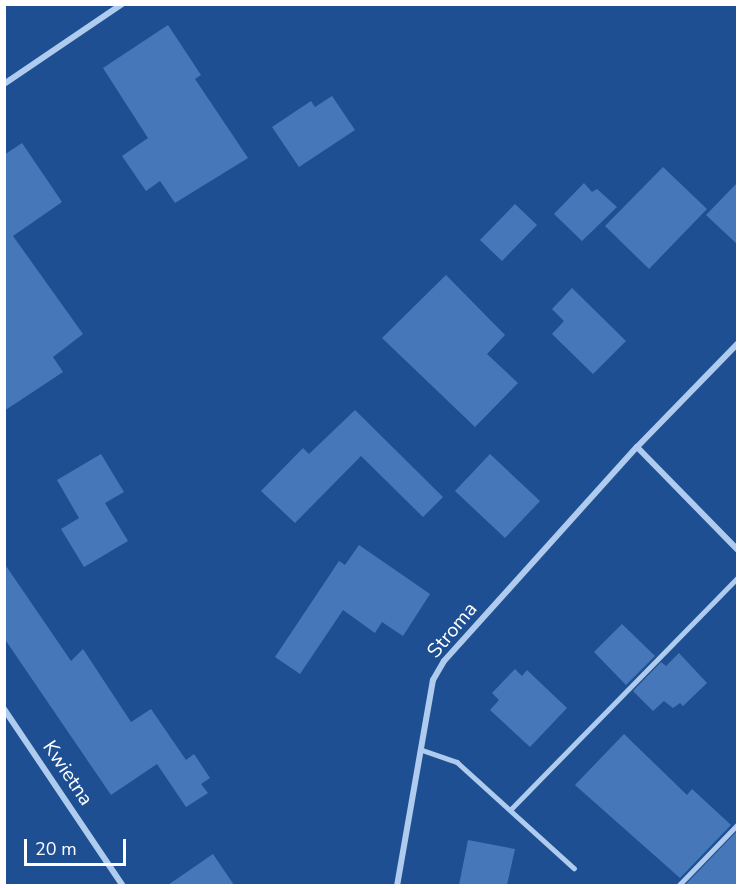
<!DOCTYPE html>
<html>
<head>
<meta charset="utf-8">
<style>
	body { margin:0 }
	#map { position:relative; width:742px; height:890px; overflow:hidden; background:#1e4f93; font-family:"Nunito Sans",sans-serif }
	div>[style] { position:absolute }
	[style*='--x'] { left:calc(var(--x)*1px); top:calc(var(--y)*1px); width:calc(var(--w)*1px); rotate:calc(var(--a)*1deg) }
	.building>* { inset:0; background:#4678b9 }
	.service>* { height:4.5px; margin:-2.25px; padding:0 2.25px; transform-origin:2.25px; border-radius:2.25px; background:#afcbee }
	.minor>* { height:6px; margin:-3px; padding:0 3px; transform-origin:3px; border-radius:3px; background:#afcbee }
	span { translate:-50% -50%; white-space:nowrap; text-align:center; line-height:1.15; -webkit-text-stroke:4.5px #1e4f93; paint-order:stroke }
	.street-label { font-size:20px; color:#fff }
	.frame { position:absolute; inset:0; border:6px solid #fff; pointer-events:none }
	.scale { position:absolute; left:24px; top:839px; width:102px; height:27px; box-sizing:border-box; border:3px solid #fff; border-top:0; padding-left:8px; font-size:18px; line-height:21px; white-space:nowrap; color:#fff; -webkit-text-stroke:4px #1e4f93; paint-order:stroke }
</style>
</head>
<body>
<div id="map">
	<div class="building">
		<i style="clip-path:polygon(168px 25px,201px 75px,195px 79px,248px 158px,175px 203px,160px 181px,146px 191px,122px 156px,148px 138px,103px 68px)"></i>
		<i style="clip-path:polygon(332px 96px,355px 130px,299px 167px,272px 127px,311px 101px,315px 107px)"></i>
		<i style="clip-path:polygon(22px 143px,62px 202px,13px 236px,83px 334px,53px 357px,63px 372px,4px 411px,4px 155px)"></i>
		<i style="clip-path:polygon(663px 167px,707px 209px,649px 269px,605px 226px)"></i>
		<i style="clip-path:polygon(738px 182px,738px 245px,706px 215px)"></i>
		<i style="clip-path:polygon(584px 183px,592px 192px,597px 189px,617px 207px,582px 241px,554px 214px)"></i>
		<i style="clip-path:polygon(515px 204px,537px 225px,502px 261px,480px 240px)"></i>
		<i style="clip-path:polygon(446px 275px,505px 335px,487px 354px,518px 383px,475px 427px,382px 338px)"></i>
		<i style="clip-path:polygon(572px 288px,626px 341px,593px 374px,552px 334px,564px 321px,552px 309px)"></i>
		<i style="clip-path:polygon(355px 410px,443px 497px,423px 517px,361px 456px,295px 523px,261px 491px,303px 448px,309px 454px)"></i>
		<i style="clip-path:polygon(101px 454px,124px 492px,105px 503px,128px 541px,84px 567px,61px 529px,79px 518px,57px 480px)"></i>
		<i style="clip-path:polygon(490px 454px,540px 501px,505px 538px,455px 491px)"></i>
		<i style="clip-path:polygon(359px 545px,430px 594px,403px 636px,382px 622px,375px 633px,343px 610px,300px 674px,275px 657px,339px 561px,345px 565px)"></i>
		<i style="clip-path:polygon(4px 563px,71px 661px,83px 649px,131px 722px,151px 709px,186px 760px,194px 754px,210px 778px,201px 784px,208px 793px,186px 807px,157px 764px,111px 795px,4px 638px)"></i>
		<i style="clip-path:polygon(622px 624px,655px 656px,626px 685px,594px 652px)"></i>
		<i style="clip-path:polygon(679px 653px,707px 683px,683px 706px,680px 703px,673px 708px,664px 701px,653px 711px,633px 691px,661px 662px,666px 666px)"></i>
		<i style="clip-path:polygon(515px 669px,522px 676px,527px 670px,567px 708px,530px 747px,490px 710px,499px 700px,492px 693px)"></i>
		<i style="clip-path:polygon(624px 734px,687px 795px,692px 789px,731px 825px,680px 878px,575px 785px)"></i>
		<i style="clip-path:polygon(737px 831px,738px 885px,686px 884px)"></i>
		<i style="clip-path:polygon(468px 840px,515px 849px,507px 885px,459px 885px)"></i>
		<i style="clip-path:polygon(213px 854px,234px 885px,168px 885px)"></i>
	</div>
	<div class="service">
		<i style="--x:422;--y:750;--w:37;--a:19"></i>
		<i style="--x:457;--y:762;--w:158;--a:42.2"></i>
		<i style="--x:510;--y:810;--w:326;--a:-45.6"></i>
		<i style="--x:678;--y:886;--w:86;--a:-45.9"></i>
	</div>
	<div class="minor">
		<i style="--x:4;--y:84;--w:143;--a:-34.1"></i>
		<i style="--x:637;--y:447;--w:144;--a:45.6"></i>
		<i style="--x:4;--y:709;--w:213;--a:56.1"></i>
		<i style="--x:397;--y:886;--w:209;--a:-80.1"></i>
		<i style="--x:433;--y:680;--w:22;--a:-60"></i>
		<i style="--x:444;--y:661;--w:288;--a:-48"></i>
		<i style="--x:637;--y:447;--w:145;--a:-45.8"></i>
	</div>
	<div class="street-label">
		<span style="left:452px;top:630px;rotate:-50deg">Stroma</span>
		<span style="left:68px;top:773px;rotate:56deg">Kwietna</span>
	</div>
	<div class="frame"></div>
	<div class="scale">20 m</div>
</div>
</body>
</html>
